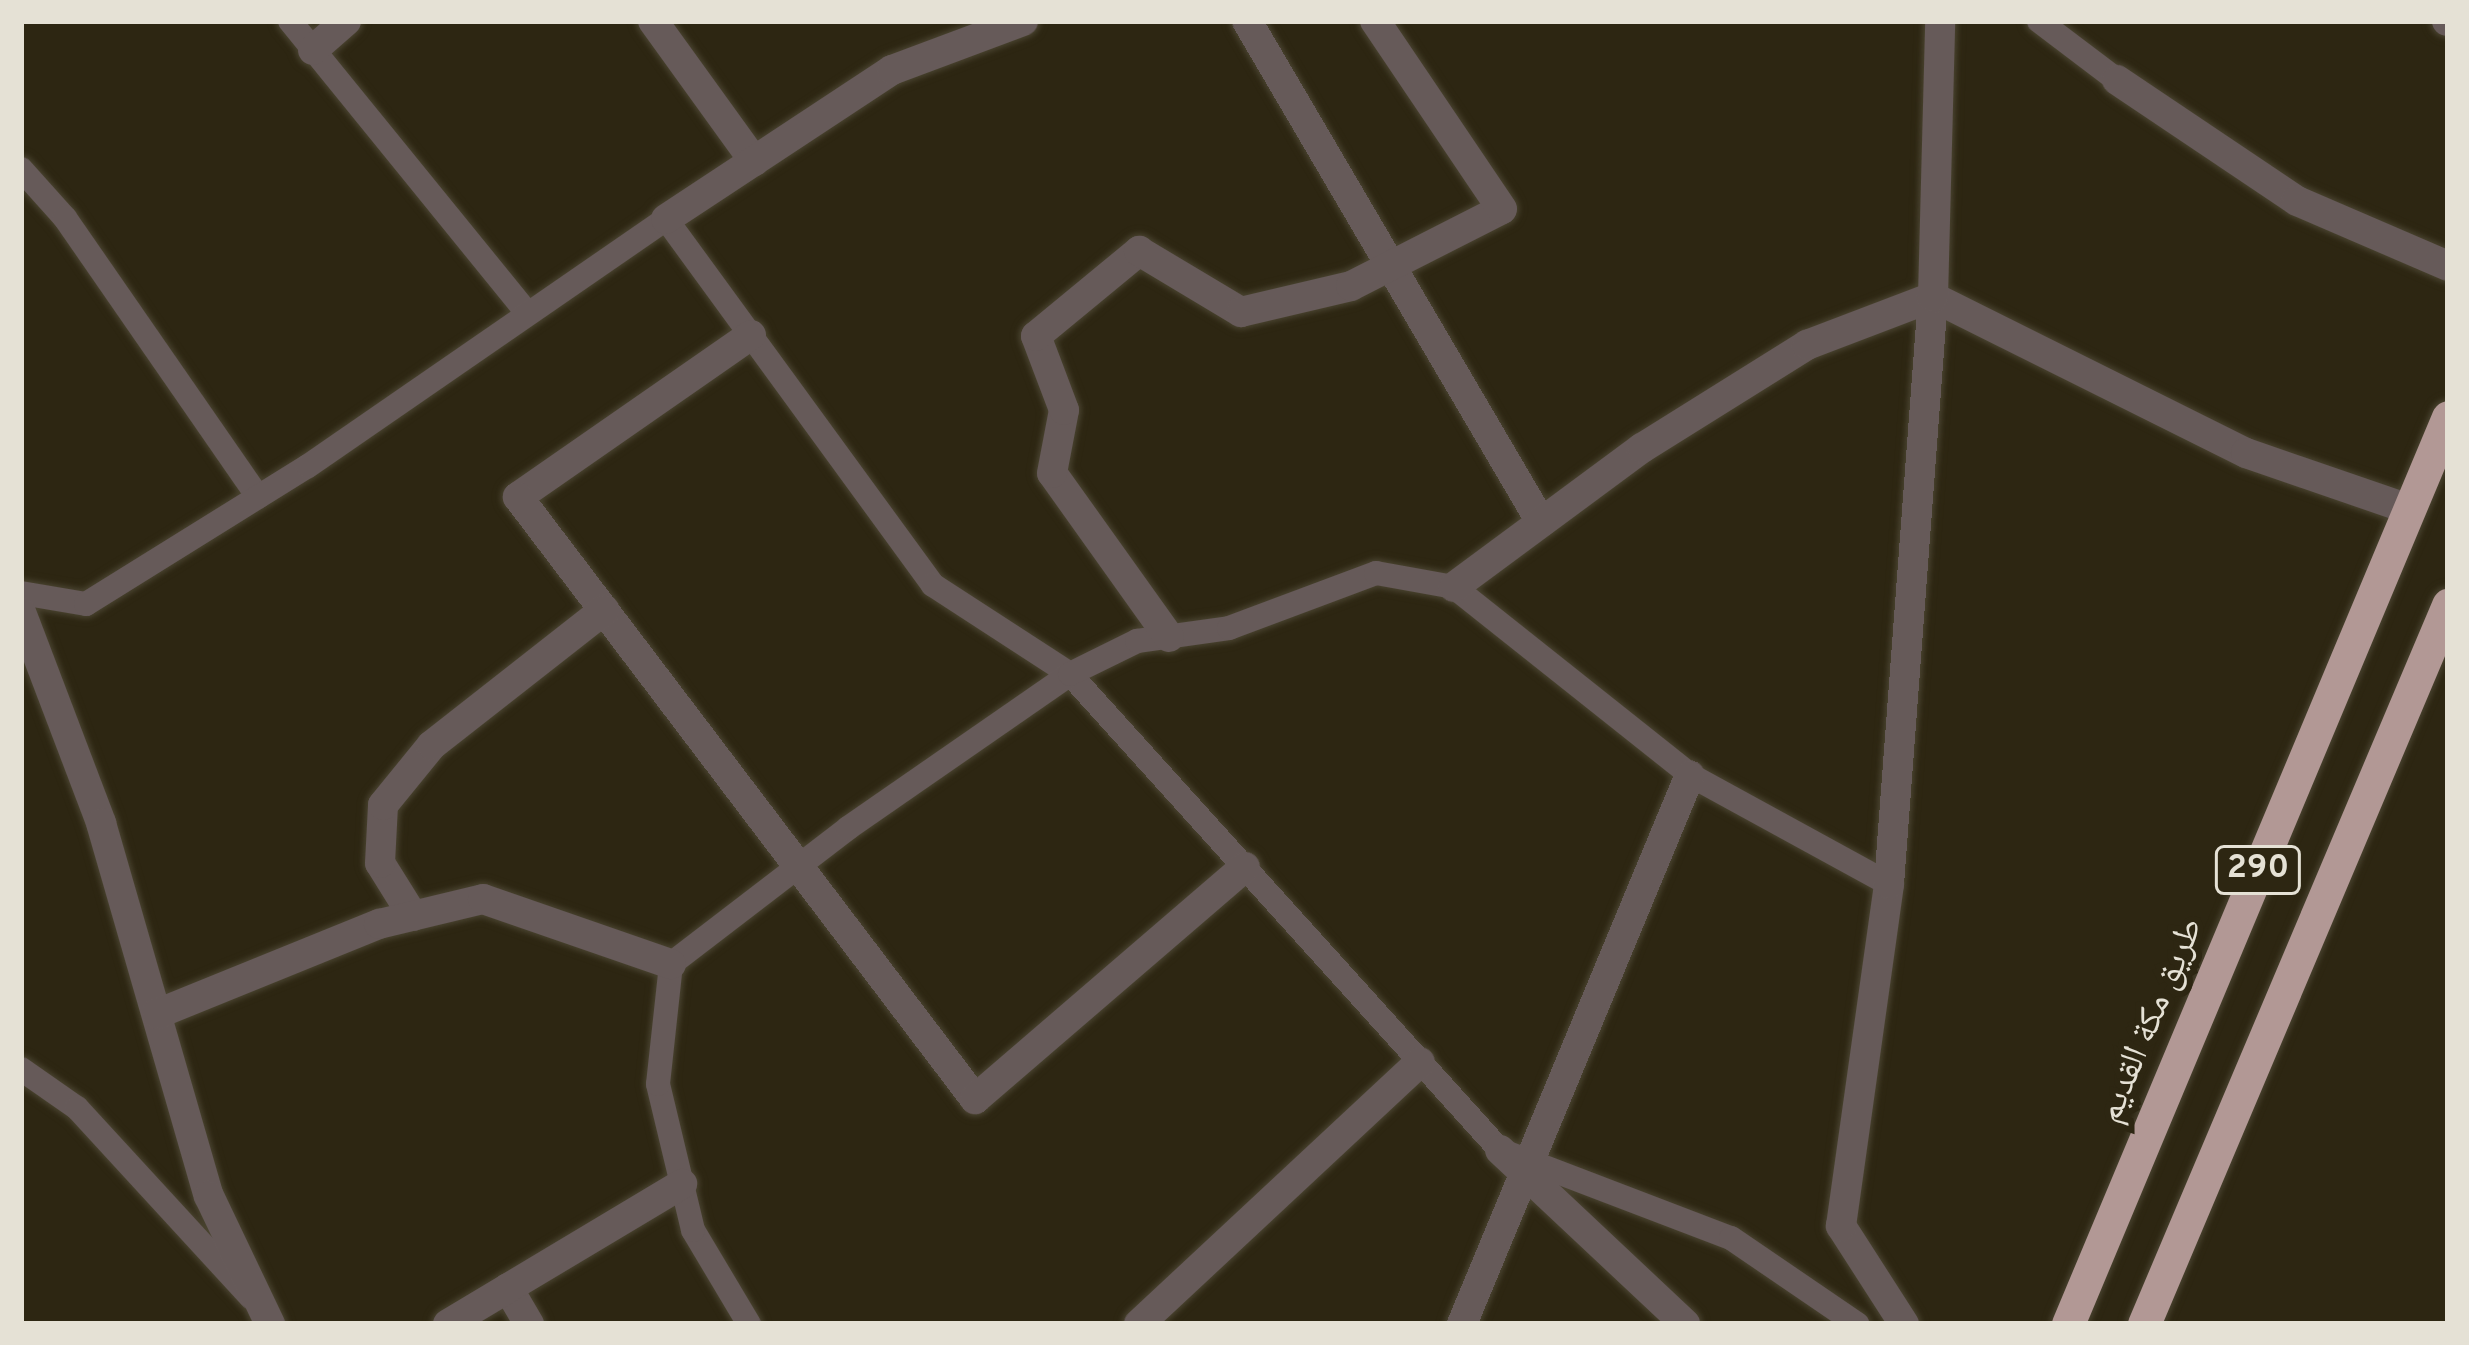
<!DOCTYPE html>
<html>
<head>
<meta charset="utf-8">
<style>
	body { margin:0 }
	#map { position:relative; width:2469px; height:1345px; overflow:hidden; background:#2d2612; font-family:Overpass,"Noto Naskh Arabic",sans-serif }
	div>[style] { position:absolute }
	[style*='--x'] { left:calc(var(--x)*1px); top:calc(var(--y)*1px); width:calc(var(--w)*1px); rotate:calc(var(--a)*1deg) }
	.roads { filter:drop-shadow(0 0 3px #4a4431) drop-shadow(0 0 3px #4a4431) }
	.service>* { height:24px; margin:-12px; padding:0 12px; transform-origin:12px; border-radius:12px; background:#665a59 }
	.minor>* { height:30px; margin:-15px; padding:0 15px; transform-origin:15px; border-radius:15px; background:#665a59 }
	.trunk>* { height:33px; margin:-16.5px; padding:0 16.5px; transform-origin:16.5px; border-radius:16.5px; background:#b29895 }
	span { translate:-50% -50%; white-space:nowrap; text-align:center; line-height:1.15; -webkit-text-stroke:12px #2d2612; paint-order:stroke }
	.shield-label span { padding:3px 9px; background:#2d2612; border:3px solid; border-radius:9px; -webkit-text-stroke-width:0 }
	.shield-label { font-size:33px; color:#e5e1d5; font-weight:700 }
	.street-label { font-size:36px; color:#e5e1d5 }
	.frame { position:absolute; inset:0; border:24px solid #e5e1d5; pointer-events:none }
</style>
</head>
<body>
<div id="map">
	<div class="roads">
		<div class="service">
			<i style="--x:290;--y:21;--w:377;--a:50.9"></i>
			<i style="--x:2039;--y:21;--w:98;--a:37.1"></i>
			<i style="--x:21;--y:169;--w:66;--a:48.1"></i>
			<i style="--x:65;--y:218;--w:339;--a:55.3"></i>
			<i style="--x:21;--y:593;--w:66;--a:9.6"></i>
			<i style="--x:86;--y:604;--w:261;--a:-31.9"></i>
			<i style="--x:308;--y:466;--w:435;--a:-34.6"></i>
			<i style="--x:666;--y:219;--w:453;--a:53.9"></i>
			<i style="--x:933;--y:585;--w:163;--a:33"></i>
			<i style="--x:1070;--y:674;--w:641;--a:47.91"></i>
			<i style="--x:1500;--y:1150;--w:247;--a:20.9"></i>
			<i style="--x:1731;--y:1238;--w:153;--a:34.3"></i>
			<i style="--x:21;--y:1069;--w:68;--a:34.9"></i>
			<i style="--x:77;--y:1108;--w:257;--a:47.4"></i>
			<i style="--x:749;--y:1324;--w:109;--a:-120.8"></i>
			<i style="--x:693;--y:1230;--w:150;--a:-103.5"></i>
			<i style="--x:658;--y:1084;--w:121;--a:-83.8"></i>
			<i style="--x:671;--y:964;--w:223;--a:-37.5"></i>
			<i style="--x:848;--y:828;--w:270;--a:-34.7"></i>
			<i style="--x:1070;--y:674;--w:75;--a:-26.2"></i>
			<i style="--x:1137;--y:641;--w:93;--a:-8"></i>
			<i style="--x:1229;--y:628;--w:157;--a:-20.5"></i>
			<i style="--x:1376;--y:573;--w:79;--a:10.2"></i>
			<i style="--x:1454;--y:587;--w:302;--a:38.5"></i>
			<i style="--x:1690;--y:775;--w:227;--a:28.7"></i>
		</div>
		<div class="minor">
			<i style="--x:653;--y:21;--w:173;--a:54.2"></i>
			<i style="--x:1247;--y:21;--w:581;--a:59.59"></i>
			<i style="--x:2447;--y:21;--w:1;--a:0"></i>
			<i style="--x:313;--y:50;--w:44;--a:-41.3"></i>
			<i style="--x:2117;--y:80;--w:217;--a:33.9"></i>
			<i style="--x:2297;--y:201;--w:164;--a:23.3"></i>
			<i style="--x:666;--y:219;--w:271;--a:-33.4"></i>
			<i style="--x:892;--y:70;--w:140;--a:-20.5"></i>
			<i style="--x:751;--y:335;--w:284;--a:145.2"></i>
			<i style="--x:518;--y:497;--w:756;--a:52.8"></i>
			<i style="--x:975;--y:1099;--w:356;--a:-40.7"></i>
			<i style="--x:1454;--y:587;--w:234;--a:-36.5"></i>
			<i style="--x:1642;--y:448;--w:195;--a:-32"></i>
			<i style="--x:1807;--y:345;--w:135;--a:-20.9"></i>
			<i style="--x:1933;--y:297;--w:350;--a:26.5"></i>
			<i style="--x:2246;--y:453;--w:172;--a:19"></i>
			<i style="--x:21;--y:612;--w:226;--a:69.2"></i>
			<i style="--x:101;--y:823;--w:388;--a:73.9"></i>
			<i style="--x:209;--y:1196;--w:142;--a:64.5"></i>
			<i style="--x:1169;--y:637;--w:201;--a:-125.5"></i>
			<i style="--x:1052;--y:473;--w:64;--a:-79.2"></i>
			<i style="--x:1064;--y:410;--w:79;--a:-110.7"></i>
			<i style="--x:1036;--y:336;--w:134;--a:-39.5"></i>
			<i style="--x:1139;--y:251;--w:119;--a:30.9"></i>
			<i style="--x:1241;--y:312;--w:113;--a:-13.3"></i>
			<i style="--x:1351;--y:286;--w:169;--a:-27"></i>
			<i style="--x:1502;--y:209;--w:227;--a:-124"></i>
			<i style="--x:413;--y:916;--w:62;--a:-121.9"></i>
			<i style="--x:380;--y:863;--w:58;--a:-87"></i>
			<i style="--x:383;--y:805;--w:77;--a:-50.8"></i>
			<i style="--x:432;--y:745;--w:219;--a:-38.1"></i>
			<i style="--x:157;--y:1014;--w:240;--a:-22.1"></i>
			<i style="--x:379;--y:924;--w:107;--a:-13.5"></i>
			<i style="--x:483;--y:899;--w:199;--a:19.1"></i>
			<i style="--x:1500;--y:1150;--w:254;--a:43.2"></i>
			<i style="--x:508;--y:1288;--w:42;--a:59.7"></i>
			<i style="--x:448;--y:1324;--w:273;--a:-30.9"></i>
			<i style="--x:1139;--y:1324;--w:384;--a:-43"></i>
			<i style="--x:1462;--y:1324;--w:594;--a:-67.45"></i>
			<i style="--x:1904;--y:1324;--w:117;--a:-122.7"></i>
			<i style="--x:1841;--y:1226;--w:345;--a:-82"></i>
			<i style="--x:1889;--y:884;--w:589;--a:-85.71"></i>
			<i style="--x:1933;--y:297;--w:276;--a:-88.5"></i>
		</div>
		<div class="trunk">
			<i style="--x:2068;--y:1324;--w:983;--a:-67.27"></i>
			<i style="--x:2144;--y:1324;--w:781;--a:-67.08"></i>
		</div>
	</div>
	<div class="shield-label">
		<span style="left:2258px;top:870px">290</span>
	</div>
	<div class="street-label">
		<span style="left:2152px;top:1021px;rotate:-67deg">طريق مكة القديم</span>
	</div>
	<div class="frame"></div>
</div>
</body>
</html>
